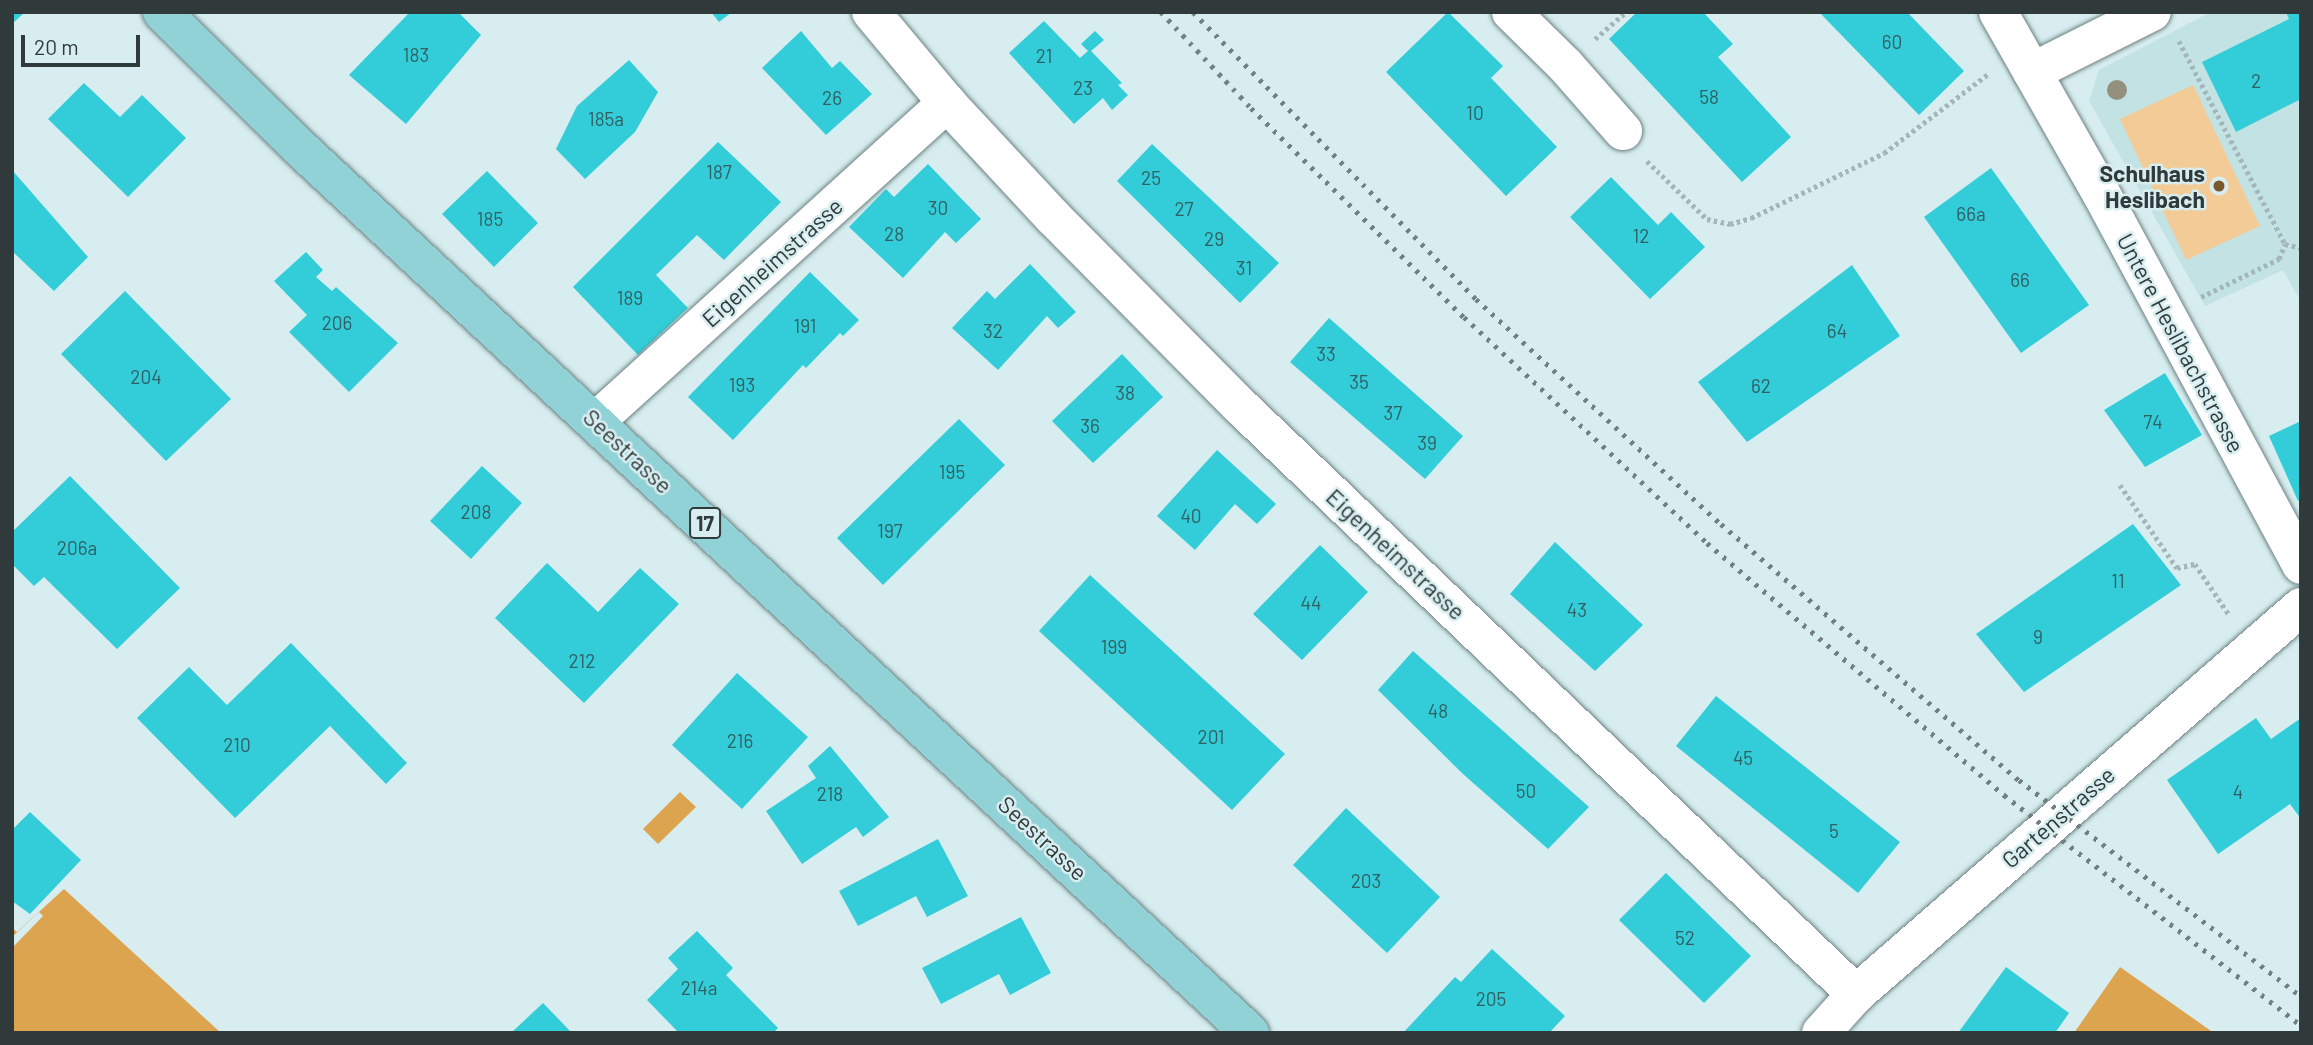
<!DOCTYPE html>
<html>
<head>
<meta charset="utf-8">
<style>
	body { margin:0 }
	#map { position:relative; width:2313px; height:1045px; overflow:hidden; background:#d7edef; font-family:Barlow,sans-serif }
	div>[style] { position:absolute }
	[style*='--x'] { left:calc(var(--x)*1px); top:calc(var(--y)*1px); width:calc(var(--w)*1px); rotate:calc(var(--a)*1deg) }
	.built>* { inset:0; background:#c3e2e4 }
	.green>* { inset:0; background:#f2cb97 }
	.water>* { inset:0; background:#dda44f }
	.pier>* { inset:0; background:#d7edef }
	.building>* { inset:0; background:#32cdd8 }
	.path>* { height:4.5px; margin-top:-2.25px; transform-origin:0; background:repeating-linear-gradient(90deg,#a4b6b8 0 3.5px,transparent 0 7px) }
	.roads { filter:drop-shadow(0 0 2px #6d8183) drop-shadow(0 0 2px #6d8183) }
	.minor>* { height:38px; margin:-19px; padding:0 19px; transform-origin:19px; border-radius:19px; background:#fff }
	.major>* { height:38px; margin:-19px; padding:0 19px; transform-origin:19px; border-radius:19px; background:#91d2d7 }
	.rail>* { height:5px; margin-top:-2.5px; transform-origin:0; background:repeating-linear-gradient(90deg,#728081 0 3.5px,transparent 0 10.5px) }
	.trees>* { width:20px; height:20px; margin:-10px; border-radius:50%; background:#93907d }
	.dots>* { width:19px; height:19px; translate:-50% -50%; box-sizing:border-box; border:4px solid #d7edef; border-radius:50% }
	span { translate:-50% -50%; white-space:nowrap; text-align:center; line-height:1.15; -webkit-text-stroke:5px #d7edef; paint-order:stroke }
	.number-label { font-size:19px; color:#315f62 }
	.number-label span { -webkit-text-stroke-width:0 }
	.shield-label span { padding:2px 5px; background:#d7edef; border:2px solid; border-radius:5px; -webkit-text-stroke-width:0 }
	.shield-label { font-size:21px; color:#313a3b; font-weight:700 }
	.poi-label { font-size:23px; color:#313a3b; font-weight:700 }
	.right { translate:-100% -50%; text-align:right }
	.street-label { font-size:23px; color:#313a3b }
	.frame { position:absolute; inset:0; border:14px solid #313a3b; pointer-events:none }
	.scale { position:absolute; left:21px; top:35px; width:119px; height:32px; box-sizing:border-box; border:4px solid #313a3b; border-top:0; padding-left:9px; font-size:21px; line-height:24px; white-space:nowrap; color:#313a3b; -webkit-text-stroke:5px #d7edef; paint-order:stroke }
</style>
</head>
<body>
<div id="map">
	<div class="built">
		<i style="clip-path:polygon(2211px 12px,2301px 12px,2301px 302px,2283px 270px,2205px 306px,2089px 101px,2099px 70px)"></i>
	</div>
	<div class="green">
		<i style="clip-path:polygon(2193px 85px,2260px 226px,2186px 260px,2120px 119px)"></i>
	</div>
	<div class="water">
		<i style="clip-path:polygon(680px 792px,696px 807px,658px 844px,643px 829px)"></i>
		<i style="clip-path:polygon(64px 889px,221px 1033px,12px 1033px,12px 928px,17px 932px)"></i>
		<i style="clip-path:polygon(2120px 967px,2214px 1033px,2074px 1033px)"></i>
	</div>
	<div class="pier">
		<i style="clip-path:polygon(39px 912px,43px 916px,12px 948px,12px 937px)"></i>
	</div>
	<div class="building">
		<i style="clip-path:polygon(12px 12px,25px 12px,12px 24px)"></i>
		<i style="clip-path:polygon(410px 12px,458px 12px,481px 35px,406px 124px,349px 75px)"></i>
		<i style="clip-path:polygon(711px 12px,732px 12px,719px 22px)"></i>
		<i style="clip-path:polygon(1448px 12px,1503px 66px,1491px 78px,1557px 147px,1506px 196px,1386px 72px)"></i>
		<i style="clip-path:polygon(1637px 12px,1703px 12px,1733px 44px,1718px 57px,1791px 137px,1742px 182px,1609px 39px)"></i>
		<i style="clip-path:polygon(1819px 12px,1907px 12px,1964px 71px,1919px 115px)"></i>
		<i style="clip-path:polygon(2286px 12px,2301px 12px,2301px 99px,2236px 132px,2202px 62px,2289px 19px)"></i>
		<i style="clip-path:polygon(1044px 21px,1080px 58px,1088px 51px,1081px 44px,1095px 31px,1104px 40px,1091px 51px,1122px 83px,1118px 85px,1128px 95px,1112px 110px,1103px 98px,1074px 124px,1009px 53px)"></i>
		<i style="clip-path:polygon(801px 31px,832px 68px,840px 61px,872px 94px,826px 135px,762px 68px)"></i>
		<i style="clip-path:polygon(629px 60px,658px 92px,635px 132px,585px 179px,556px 149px,577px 106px)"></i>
		<i style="clip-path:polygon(84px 83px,120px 117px,142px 95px,186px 138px,128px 197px,48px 119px)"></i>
		<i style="clip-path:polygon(718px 142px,781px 202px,724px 260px,697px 235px,656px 275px,688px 308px,638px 355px,573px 287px)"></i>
		<i style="clip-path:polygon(1152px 144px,1279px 263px,1240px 303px,1117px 181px)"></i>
		<i style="clip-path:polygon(928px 164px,981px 219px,956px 243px,945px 232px,903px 278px,849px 227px,886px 189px,894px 197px)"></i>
		<i style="clip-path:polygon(1991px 168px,2089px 305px,2021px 353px,1924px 217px)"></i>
		<i style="clip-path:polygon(12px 170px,88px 257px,54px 291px,12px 251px)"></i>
		<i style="clip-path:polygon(487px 171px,538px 223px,494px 267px,442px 214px)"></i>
		<i style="clip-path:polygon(1611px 177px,1658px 225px,1671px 212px,1705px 247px,1650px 299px,1570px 217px)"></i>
		<i style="clip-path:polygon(306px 252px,323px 270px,316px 277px,332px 291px,336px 287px,398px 343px,349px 392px,289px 332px,307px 315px,274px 281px)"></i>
		<i style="clip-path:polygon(1030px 264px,1076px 312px,1058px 328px,1047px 316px,998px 370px,952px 328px,987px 291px,995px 299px)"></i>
		<i style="clip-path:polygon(1852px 265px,1900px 336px,1747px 442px,1698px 382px)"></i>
		<i style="clip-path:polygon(810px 272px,859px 320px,843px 336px,840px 333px,806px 368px,803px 365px,733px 440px,688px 397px)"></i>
		<i style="clip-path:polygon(125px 291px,231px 399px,166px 461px,61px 354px)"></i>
		<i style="clip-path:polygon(1329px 318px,1463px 436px,1425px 479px,1290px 362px)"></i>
		<i style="clip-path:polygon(1122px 354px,1163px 397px,1093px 463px,1052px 421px)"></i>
		<i style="clip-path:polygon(2165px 373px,2202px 435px,2145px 467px,2104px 410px)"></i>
		<i style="clip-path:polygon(959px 419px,1005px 465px,883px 585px,837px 538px)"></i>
		<i style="clip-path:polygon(2301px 421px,2301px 499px,2298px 501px,2269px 436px)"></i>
		<i style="clip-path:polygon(1217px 450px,1276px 504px,1257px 524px,1235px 504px,1195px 550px,1157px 516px)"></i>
		<i style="clip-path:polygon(482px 466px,522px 503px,471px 559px,430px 521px)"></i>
		<i style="clip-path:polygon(70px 476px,180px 588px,117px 649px,44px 577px,34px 586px,12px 564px,12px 532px)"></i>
		<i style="clip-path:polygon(2133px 524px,2181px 585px,2024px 692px,1976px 634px)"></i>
		<i style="clip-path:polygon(1555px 542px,1643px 625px,1595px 671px,1510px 594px)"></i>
		<i style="clip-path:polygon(1320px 545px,1368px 592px,1302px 660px,1253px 614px)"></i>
		<i style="clip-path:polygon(547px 563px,598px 612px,640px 568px,679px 604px,584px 703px,495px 618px)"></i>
		<i style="clip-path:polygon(1090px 575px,1285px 754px,1232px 810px,1039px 631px)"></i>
		<i style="clip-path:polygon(291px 643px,407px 763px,386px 784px,330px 726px,235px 818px,137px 718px,189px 667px,227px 705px)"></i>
		<i style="clip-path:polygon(1413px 651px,1589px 807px,1548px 849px,1463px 774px,1378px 690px)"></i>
		<i style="clip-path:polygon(737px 673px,808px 737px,742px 809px,672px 745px)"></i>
		<i style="clip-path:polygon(1716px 696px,1900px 842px,1858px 893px,1676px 746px)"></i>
		<i style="clip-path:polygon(2256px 718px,2271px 739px,2301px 718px,2301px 819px,2290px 804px,2218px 854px,2167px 780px)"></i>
		<i style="clip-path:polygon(830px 746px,889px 817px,863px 837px,856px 827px,802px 864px,766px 811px,816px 778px,808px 766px)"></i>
		<i style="clip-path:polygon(1346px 808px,1440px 897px,1387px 953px,1293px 865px)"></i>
		<i style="clip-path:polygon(30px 812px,81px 860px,30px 914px,12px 901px,12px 830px)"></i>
		<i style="clip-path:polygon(938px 839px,968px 896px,927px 917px,916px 896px,858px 926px,839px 891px)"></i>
		<i style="clip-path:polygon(1666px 873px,1751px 956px,1704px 1003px,1619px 920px)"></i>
		<i style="clip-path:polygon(1021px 917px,1051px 973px,1010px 995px,999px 974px,941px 1004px,922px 968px)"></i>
		<i style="clip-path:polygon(697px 931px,733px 968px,726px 975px,778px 1028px,773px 1033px,679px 1033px,647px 1000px,678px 969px,668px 958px)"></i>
		<i style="clip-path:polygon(1492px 949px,1565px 1016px,1549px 1033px,1403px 1033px,1455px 977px,1461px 982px)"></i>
		<i style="clip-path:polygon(2006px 967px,2069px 1013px,2055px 1033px,1958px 1033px)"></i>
		<i style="clip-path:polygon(543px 1003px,572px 1033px,511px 1033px)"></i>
	</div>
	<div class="path">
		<i style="--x:1595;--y:39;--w:41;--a:-41.1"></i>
		<i style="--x:2179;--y:41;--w:229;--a:62.4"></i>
		<i style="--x:2285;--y:244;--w:16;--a:14"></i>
		<i style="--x:1647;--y:161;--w:83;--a:44"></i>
		<i style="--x:1707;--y:219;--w:24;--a:12"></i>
		<i style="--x:1730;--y:224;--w:22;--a:-16"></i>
		<i style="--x:1751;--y:218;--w:148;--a:-26"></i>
		<i style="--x:1884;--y:153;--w:131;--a:-37.2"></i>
		<i style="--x:2201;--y:297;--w:87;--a:-26"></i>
		<i style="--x:2279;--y:259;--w:16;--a:-68"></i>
		<i style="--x:2120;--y:485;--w:101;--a:55.5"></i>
		<i style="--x:2177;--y:568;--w:18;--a:-13"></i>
		<i style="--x:2195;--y:564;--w:63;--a:56.1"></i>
	</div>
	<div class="roads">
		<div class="minor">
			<i style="--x:871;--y:12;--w:119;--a:50.1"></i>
			<i style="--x:947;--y:103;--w:156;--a:47.1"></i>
			<i style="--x:1053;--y:217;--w:266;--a:45.3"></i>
			<i style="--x:1240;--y:406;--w:852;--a:43.67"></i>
			<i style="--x:1511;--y:12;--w:76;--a:44.5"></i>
			<i style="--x:1565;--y:65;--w:88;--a:48.7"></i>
			<i style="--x:1998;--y:12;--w:210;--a:60.4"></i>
			<i style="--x:2102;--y:195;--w:420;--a:61.7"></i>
			<i style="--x:2032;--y:72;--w:134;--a:-26.6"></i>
			<i style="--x:596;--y:421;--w:474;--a:-42.2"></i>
			<i style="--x:1821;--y:1033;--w:52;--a:-48.1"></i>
			<i style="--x:1856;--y:994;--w:590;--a:-41.01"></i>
		</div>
		<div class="major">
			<i style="--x:162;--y:12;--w:195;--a:44.6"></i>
			<i style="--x:301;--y:149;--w:1297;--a:42.97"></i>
		</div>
	</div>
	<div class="rail">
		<i style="--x:1161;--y:12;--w:132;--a:46.8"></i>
		<i style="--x:1251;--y:108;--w:298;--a:44.5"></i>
		<i style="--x:1464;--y:317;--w:332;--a:42.9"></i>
		<i style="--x:1707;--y:543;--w:390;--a:40.3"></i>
		<i style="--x:2004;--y:795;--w:376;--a:37.8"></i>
		<i style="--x:1193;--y:12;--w:403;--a:45.4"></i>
		<i style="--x:1476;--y:299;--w:333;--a:42.6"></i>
		<i style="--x:1721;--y:524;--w:393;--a:40.7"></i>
		<i style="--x:2019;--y:780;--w:355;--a:37.5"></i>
	</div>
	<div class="trees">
		<i style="left:2117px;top:90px"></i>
	</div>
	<div class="dots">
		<i style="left:2219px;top:186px;background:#77592d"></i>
	</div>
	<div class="number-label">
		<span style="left:1892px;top:42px">60</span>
		<span style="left:416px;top:55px">183</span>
		<span style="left:1044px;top:56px">21</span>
		<span style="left:2256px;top:81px">2</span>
		<span style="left:1083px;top:88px">23</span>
		<span style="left:1709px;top:97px">58</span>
		<span style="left:832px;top:98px">26</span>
		<span style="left:1475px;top:113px">10</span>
		<span style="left:606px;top:119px">185a</span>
		<span style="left:719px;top:172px">187</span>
		<span style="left:1151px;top:178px">25</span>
		<span style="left:938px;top:208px">30</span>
		<span style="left:1184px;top:209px">27</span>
		<span style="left:1971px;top:214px">66a</span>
		<span style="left:490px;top:219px">185</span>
		<span style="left:894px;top:234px">28</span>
		<span style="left:1641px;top:236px">12</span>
		<span style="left:1214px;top:239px">29</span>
		<span style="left:1244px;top:268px">31</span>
		<span style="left:2020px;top:280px">66</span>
		<span style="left:630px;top:298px">189</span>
		<span style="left:337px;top:323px">206</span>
		<span style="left:805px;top:326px">191</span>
		<span style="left:993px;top:331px">32</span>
		<span style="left:1837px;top:331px">64</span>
		<span style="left:1326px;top:354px">33</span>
		<span style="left:146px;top:377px">204</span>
		<span style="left:1359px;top:382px">35</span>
		<span style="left:742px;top:385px">193</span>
		<span style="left:1761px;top:386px">62</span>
		<span style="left:1125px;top:393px">38</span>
		<span style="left:1393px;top:413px">37</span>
		<span style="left:2153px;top:422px">74</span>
		<span style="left:1090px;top:426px">36</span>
		<span style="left:1427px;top:443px">39</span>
		<span style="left:952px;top:472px">195</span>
		<span style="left:476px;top:512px">208</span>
		<span style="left:1191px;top:516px">40</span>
		<span style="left:890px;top:531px">197</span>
		<span style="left:77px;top:548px">206a</span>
		<span style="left:2118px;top:581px">11</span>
		<span style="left:1311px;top:603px">44</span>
		<span style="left:1577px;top:610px">43</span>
		<span style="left:2038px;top:637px">9</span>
		<span style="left:1114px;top:647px">199</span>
		<span style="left:582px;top:661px">212</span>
		<span style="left:1438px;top:711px">48</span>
		<span style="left:1211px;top:737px">201</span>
		<span style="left:740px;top:741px">216</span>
		<span style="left:237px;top:745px">210</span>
		<span style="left:1743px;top:758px">45</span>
		<span style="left:1526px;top:791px">50</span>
		<span style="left:2238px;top:792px">4</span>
		<span style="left:830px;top:794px">218</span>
		<span style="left:1834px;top:831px">5</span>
		<span style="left:1366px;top:881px">203</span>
		<span style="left:1685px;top:938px">52</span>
		<span style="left:699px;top:988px">214a</span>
		<span style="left:1491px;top:999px">205</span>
	</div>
	<div class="shield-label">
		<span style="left:705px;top:523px">17</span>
	</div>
	<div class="poi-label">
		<span class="right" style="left:2205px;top:186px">Schulhaus<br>Heslibach</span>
	</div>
	<div class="street-label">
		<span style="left:772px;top:262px;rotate:-42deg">Eigenheimstrasse</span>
		<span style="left:2181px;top:343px;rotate:62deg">Untere Heslibachstrasse</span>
		<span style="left:628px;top:451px;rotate:43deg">Seestrasse</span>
		<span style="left:1396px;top:554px;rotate:43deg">Eigenheimstrasse</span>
		<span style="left:2058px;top:817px;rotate:-41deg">Gartenstrasse</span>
		<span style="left:1043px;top:838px;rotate:43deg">Seestrasse</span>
	</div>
	<div class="frame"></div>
	<div class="scale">20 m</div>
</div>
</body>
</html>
